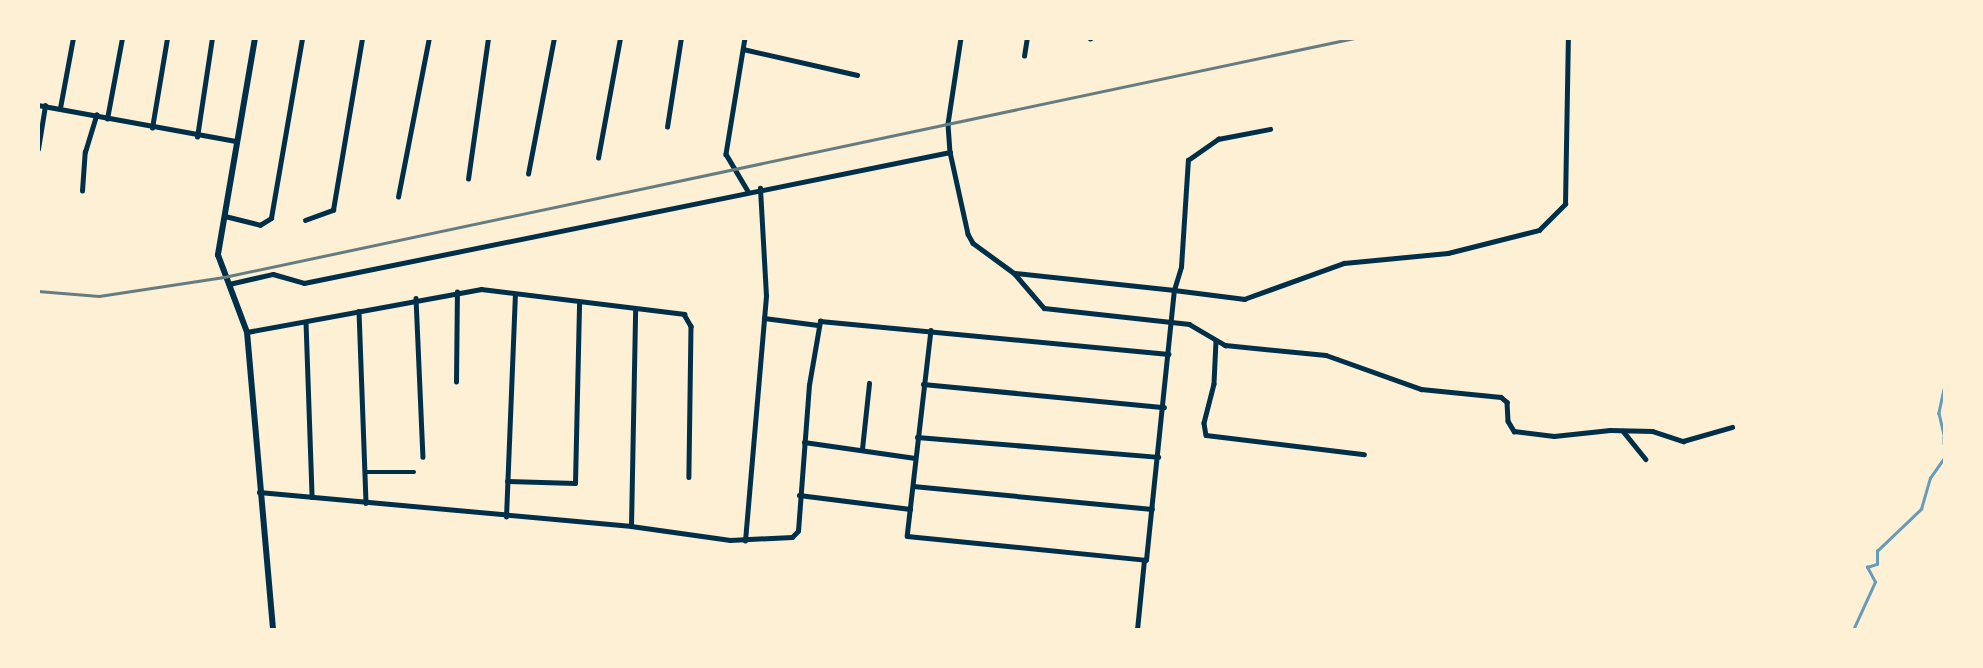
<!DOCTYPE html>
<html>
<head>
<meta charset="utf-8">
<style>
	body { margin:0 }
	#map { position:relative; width:1983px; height:668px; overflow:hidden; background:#fdf0d5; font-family:"Times New Roman",serif }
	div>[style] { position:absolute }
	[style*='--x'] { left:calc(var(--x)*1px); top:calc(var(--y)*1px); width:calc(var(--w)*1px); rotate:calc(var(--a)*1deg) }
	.stream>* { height:2.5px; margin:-1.25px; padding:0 1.25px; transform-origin:1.25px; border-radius:1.25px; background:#669bbc }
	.minor>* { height:4.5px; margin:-2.25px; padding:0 2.25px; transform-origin:2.25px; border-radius:2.25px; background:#003049 }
	.secondary>* { height:6px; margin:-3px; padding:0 3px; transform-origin:3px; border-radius:3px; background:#003049 }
	.rail>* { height:2.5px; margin:-1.25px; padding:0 1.25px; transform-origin:1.25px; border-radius:1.25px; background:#657d81 }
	span { translate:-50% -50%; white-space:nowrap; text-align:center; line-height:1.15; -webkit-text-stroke:6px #fdf0d5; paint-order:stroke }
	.frame { position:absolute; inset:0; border:40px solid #fdf0d5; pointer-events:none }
</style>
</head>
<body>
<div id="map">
	<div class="stream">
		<i style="--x:1944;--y:389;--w:25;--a:102"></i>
		<i style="--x:1939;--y:413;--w:23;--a:77"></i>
		<i style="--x:1944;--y:437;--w:6;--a:90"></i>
		<i style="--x:1853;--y:630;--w:53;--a:-65.4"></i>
		<i style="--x:1875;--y:582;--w:17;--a:-118"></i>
		<i style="--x:1867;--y:567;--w:10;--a:-17"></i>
		<i style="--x:1877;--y:564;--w:13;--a:-90"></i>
		<i style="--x:1877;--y:551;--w:61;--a:-43.7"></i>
		<i style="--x:1921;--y:509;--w:32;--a:-74"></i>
		<i style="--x:1930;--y:478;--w:24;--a:-55"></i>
	</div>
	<div class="minor">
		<i style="--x:745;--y:38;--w:118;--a:99.3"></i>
		<i style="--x:726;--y:154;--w:43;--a:59.3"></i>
		<i style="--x:961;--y:38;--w:87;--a:98.6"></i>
		<i style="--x:948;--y:124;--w:28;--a:86"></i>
		<i style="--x:950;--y:152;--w:84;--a:77.6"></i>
		<i style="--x:968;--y:234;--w:10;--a:61"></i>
		<i style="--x:973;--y:243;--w:51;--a:36.2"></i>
		<i style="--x:1014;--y:273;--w:46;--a:49.4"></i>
		<i style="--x:1044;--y:308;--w:146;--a:6.3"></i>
		<i style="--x:1189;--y:324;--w:42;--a:30.3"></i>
		<i style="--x:1225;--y:345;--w:101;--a:5.7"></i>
		<i style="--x:1326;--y:355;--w:101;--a:19.7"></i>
		<i style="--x:1421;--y:389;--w:80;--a:5.7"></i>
		<i style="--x:1501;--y:397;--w:8;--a:40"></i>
		<i style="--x:1507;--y:402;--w:19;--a:87"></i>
		<i style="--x:1508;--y:421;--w:12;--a:59"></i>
		<i style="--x:1514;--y:431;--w:40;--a:7.1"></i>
		<i style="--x:1554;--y:436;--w:56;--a:-6.1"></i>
		<i style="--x:1610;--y:430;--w:42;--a:1.4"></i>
		<i style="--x:1652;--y:431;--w:33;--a:18"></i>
		<i style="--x:1683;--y:441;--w:51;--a:-15.9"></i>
		<i style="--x:1090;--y:39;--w:1;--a:-90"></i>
		<i style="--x:743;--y:49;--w:117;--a:12.8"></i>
		<i style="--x:1024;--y:56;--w:18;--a:-81"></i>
		<i style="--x:38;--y:105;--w:202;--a:10.3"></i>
		<i style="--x:60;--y:108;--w:71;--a:-79.5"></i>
		<i style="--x:107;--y:119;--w:82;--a:-79.5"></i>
		<i style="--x:667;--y:127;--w:90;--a:-81.1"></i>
		<i style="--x:152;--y:128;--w:91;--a:-80.5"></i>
		<i style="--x:197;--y:137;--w:100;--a:-81.4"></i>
		<i style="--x:38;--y:149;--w:44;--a:-80.8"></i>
		<i style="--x:598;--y:158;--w:122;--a:-79.6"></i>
		<i style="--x:528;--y:174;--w:138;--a:-79.2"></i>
		<i style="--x:468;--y:179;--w:142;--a:-81.9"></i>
		<i style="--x:82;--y:191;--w:39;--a:-86"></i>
		<i style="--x:85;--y:152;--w:39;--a:-73"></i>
		<i style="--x:398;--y:197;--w:162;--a:-79"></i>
		<i style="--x:225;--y:216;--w:36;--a:14"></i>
		<i style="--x:260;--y:225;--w:13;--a:-32"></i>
		<i style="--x:271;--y:218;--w:183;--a:-80.2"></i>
		<i style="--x:305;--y:220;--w:30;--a:-20"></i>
		<i style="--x:333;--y:210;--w:174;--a:-80.4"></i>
		<i style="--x:1015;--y:273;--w:160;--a:6.1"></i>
		<i style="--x:1174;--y:290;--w:24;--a:-73"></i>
		<i style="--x:1181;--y:267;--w:107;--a:-86.3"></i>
		<i style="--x:1188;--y:160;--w:37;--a:-35"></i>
		<i style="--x:1218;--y:139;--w:53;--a:-10.9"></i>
		<i style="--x:229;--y:284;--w:45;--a:-12.8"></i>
		<i style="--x:273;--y:274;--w:32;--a:16"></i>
		<i style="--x:304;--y:283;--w:659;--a:-11.46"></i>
		<i style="--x:416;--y:298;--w:159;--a:87.5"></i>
		<i style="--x:359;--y:311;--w:192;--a:87.9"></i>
		<i style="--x:764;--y:318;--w:54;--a:7.4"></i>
		<i style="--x:306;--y:322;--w:175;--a:88"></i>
		<i style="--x:931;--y:330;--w:207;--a:96.6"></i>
		<i style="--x:907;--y:536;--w:240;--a:5.7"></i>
		<i style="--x:1146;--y:560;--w:271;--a:-84.1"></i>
		<i style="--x:1174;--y:290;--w:71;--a:7.3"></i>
		<i style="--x:1244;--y:299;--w:106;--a:-19.8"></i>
		<i style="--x:1344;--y:263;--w:104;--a:-5.5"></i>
		<i style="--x:1448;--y:253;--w:94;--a:-14.2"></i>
		<i style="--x:1539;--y:230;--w:37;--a:-45"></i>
		<i style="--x:1565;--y:204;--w:166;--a:-89"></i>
		<i style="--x:247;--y:332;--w:238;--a:-10.4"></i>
		<i style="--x:481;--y:289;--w:205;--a:7"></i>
		<i style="--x:684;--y:314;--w:14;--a:60"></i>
		<i style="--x:691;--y:326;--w:151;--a:90.8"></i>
		<i style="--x:1216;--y:341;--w:43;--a:92.7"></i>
		<i style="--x:1214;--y:384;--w:40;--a:104.4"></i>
		<i style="--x:1204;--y:423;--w:12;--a:81"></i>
		<i style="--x:1206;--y:435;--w:159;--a:6.9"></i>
		<i style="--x:456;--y:382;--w:90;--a:-89.4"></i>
		<i style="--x:923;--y:384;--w:242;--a:5.5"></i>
		<i style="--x:1623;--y:431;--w:36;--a:51"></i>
		<i style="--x:917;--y:437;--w:242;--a:4.7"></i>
		<i style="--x:804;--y:442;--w:112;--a:8.2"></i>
		<i style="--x:862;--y:449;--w:66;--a:-83.9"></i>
		<i style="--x:365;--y:472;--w:49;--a:0"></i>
		<i style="--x:507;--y:481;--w:68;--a:1.7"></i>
		<i style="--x:575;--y:483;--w:179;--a:-88.7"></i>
		<i style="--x:913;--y:486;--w:240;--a:5.5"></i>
		<i style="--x:259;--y:492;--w:374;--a:5.2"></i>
		<i style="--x:631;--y:526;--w:100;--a:8"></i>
		<i style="--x:730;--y:540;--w:62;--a:-2.8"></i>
		<i style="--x:792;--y:537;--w:8;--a:-45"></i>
		<i style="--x:798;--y:531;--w:146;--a:-85.7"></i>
		<i style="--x:809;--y:385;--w:65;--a:-80.2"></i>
		<i style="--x:820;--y:321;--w:350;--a:5.4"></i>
		<i style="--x:799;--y:495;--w:112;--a:7.2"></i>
		<i style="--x:506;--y:517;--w:222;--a:-87.7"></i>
		<i style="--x:631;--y:526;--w:215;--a:-88.9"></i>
		<i style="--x:745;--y:541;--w:246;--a:-85.1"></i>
		<i style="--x:766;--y:296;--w:108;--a:-93.2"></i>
		<i style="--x:1137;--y:630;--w:70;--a:-84.3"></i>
	</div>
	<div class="secondary">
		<i style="--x:255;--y:38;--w:220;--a:99.7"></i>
		<i style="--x:218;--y:255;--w:82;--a:69.4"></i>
		<i style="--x:247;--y:332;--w:299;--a:85"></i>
	</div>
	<div class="rail">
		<i style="--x:38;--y:291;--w:61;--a:4.7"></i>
		<i style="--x:99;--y:296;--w:126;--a:-8.6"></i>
		<i style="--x:224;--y:277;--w:1155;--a:-11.94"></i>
	</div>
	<div class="frame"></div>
</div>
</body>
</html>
